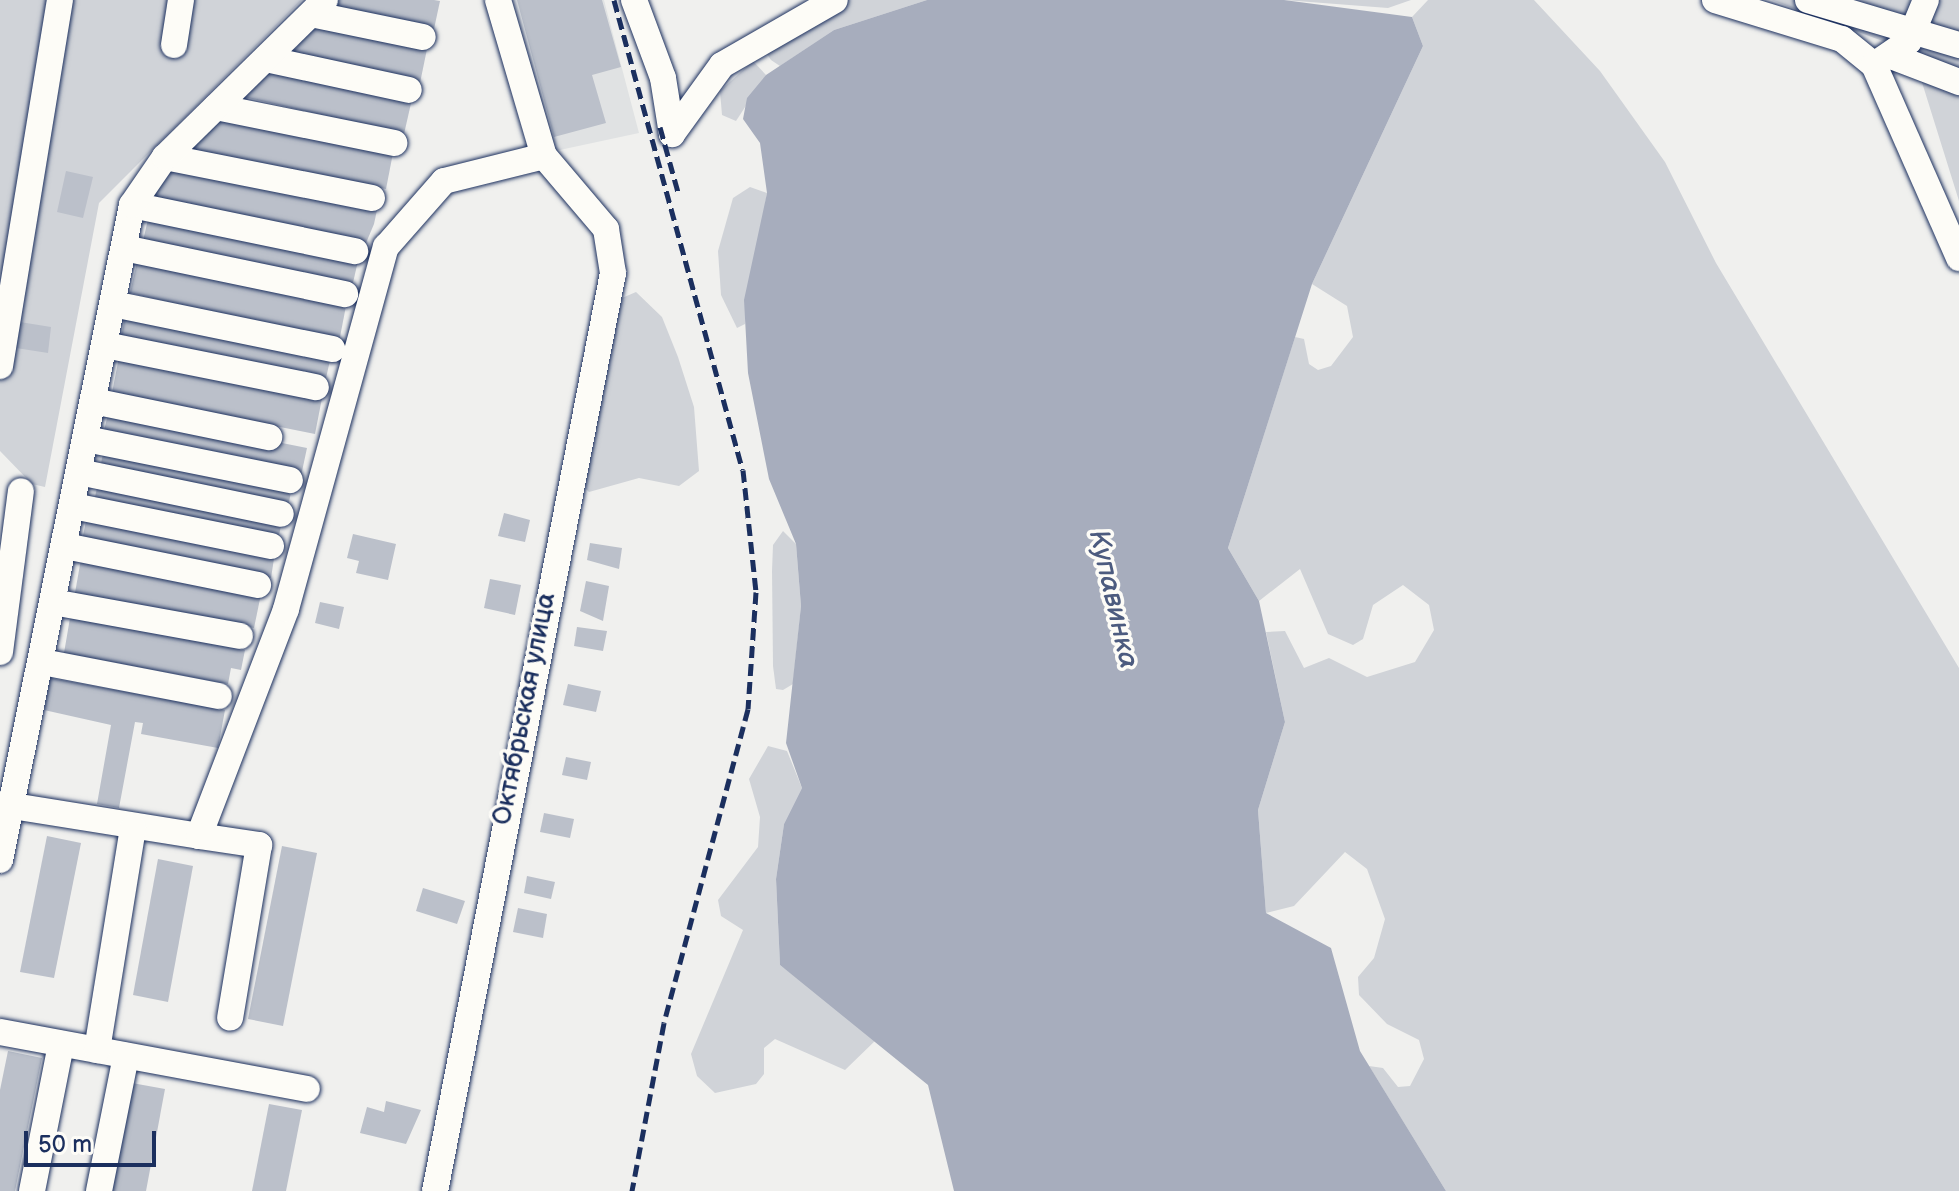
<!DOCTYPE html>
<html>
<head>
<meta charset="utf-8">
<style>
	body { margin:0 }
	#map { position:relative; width:1959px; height:1191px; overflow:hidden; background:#f0f0ee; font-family:"Balsamiq Sans",sans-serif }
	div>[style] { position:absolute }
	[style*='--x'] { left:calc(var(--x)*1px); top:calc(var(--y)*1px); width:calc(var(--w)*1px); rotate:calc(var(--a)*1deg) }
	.built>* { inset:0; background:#e0e2e3 }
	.green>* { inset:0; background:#d0d3d8 }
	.water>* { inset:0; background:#a7adbd }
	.building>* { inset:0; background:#bbc0ca }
	.roads { filter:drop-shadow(0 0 2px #1b2f5e) drop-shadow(0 0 2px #1b2f5e) }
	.minor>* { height:26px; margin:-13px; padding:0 13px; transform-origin:13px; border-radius:13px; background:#fdfcf7 }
	.rail>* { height:5px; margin-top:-2.5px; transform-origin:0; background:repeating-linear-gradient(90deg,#1b2f5e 0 12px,transparent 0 18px) }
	span { translate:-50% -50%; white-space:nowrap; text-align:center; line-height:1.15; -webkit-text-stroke:7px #fdfcf7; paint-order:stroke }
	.street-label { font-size:26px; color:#1b2f5e }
	.water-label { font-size:28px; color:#4c5b7f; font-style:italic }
	.scale { position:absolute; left:24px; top:1131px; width:132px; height:36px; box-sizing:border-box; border:4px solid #1b2f5e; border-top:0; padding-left:10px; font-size:24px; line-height:28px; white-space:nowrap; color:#1b2f5e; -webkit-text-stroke:6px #fdfcf7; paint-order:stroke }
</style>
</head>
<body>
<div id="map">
	<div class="built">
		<i style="clip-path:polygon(512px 0,604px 0,639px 133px,555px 151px)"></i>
	</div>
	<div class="green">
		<i style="clip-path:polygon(0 0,302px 0,99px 203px,45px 487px,32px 484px,0 451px)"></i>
		<i style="clip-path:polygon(846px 0,927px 0,834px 30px,780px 66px,771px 60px,765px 51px)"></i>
		<i style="clip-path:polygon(1284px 0,1411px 0,1388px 8px)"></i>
		<i style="clip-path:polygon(1428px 0,1534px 0,1600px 71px,1665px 162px,1716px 263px,1959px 668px,1959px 1191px,1446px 1191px,1369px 1066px,1383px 1068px,1398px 1087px,1410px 1086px,1424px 1059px,1419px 1040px,1387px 1024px,1359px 995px,1358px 977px,1374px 958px,1385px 919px,1367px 869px,1345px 852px,1294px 906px,1266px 913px,1258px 810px,1285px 722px,1266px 632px,1285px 631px,1304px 668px,1329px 658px,1367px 677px,1415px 662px,1434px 630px,1429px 605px,1403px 585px,1373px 605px,1363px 639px,1353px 645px,1328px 634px,1300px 569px,1259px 601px,1228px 548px,1295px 337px,1304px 339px,1309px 364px,1318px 370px,1331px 366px,1353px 337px,1347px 306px,1312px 284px,1423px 46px,1412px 17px)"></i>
		<i style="clip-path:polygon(1771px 0,1959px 0,1959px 201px,1920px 76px,1899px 47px)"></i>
		<i style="clip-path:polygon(753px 61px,766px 75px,736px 121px,722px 115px,720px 91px)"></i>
		<i style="clip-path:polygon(750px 187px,767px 193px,745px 324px,737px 328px,721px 295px,718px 251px,733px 198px)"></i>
		<i style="clip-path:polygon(636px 292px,662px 317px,678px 357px,694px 407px,699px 471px,679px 486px,639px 478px,589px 492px,584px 487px,607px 342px,622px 298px)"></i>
		<i style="clip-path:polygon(783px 531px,796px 544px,801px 606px,793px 684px,783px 690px,776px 689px,773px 666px,772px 571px,773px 545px)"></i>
		<i style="clip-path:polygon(768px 746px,787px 751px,802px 788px,784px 824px,776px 879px,780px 965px,877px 1039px,845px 1070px,775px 1039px,764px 1048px,764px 1074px,756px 1084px,715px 1093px,697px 1076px,691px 1054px,743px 930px,721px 916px,718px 900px,758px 847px,760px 817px,749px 779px)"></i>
	</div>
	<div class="water">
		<i style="clip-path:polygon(927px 0,1284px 0,1412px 17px,1423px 46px,1312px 284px,1228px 548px,1259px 601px,1285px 722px,1258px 810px,1266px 913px,1331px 948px,1360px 1051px,1446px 1191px,954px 1191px,928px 1085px,780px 965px,776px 879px,784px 824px,802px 788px,786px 743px,801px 606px,796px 544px,769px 479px,748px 373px,744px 300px,767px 193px,760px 143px,743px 119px,747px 98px,766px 75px,834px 30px)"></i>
	</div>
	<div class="building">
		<i style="clip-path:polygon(338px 0,434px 0,440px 1px,434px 29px,337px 8px)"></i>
		<i style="clip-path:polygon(517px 0,602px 0,621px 67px,592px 75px,606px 123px,554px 137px)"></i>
		<i style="clip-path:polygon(313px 23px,427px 49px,420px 83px,292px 54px)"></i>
		<i style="clip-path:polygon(271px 69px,412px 99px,404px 134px,244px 97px)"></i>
		<i style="clip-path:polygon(216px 117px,393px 153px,386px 189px,190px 149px)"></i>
		<i style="clip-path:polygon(168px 169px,377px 210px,374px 224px,366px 243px,150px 201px)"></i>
		<i style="clip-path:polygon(66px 171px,93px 177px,83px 218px,57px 212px)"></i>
		<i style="clip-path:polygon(149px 215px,358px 261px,352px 287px,143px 241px)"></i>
		<i style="clip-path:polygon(137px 262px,346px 306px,339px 342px,130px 293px)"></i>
		<i style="clip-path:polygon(125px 317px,331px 356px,326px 378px,121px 338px)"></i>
		<i style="clip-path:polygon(20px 322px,51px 327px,48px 353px,16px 348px)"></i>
		<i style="clip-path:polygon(119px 357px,322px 398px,315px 434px,112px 393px)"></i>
		<i style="clip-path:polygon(108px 414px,275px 449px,277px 442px,307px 448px,301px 476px,103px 435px)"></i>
		<i style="clip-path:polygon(104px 448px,292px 487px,288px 507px,100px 469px)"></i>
		<i style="clip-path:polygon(98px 483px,282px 521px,278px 540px,94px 502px)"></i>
		<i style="clip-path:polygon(504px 513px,530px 520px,525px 542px,498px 536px)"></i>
		<i style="clip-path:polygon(87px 516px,275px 552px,271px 578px,82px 541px)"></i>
		<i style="clip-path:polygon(353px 534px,396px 544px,388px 580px,356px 573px,359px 561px,347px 558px)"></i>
		<i style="clip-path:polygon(590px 543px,622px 548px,619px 569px,587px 560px)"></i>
		<i style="clip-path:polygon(81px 559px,261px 594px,254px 628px,75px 593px)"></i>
		<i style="clip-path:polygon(490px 579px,521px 585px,515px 615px,484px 608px)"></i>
		<i style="clip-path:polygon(586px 581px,609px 586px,603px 621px,580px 611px)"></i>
		<i style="clip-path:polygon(320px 602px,344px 607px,339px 629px,315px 623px)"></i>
		<i style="clip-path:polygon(70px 618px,245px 650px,241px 670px,231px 668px,228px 684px,64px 653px)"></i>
		<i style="clip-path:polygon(577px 627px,607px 631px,603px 651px,574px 646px)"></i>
		<i style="clip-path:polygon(50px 678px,225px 710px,218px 748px,141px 734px,143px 723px,135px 722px,119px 808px,97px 804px,111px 725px,44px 710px)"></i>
		<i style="clip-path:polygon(568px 684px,601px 691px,596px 712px,563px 705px)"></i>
		<i style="clip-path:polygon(566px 757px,591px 762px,587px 780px,562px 775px)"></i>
		<i style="clip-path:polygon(544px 813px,574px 819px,570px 838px,540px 832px)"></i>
		<i style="clip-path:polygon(47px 836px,81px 843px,54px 978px,20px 972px)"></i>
		<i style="clip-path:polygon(282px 846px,317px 853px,283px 1026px,248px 1019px)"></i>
		<i style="clip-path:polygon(158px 859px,193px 866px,168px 1002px,133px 995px)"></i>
		<i style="clip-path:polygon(527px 876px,555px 882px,551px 899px,524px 893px)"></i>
		<i style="clip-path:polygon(423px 888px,465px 901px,457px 924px,416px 911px)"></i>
		<i style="clip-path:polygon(518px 908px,547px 914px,543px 938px,513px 932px)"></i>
		<i style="clip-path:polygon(8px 1051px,42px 1058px,15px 1191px,0 1191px,0 1090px)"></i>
		<i style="clip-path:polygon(132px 1083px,165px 1089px,146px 1191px,112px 1191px)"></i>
		<i style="clip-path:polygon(386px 1101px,421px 1110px,406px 1144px,360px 1133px,367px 1107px,384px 1112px)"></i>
		<i style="clip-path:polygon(269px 1104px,302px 1110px,286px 1191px,252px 1191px)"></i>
	</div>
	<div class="roads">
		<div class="minor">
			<i style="--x:498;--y:0;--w:163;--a:73.6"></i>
			<i style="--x:634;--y:0;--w:83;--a:69.6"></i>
			<i style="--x:663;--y:78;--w:57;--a:80.9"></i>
			<i style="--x:1715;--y:0;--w:133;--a:17.1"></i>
			<i style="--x:1842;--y:39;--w:41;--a:39.1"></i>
			<i style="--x:1874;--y:65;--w:211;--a:66.2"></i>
			<i style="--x:1808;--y:0;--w:158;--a:16.6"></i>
			<i style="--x:311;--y:14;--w:114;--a:11.6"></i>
			<i style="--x:174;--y:45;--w:46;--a:-81.2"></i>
			<i style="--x:1894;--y:57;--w:70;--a:21"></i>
			<i style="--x:266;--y:59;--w:146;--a:12.2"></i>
			<i style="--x:1874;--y:65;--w:42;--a:-34.4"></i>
			<i style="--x:1909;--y:41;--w:44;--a:-67.5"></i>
			<i style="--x:216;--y:107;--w:182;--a:11.4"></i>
			<i style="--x:672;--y:134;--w:85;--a:-54.1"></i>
			<i style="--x:722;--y:65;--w:130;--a:-29.9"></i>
			<i style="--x:165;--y:157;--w:211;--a:11.2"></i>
			<i style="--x:132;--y:205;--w:228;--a:11.7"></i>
			<i style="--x:124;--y:248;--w:226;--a:11.8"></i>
			<i style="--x:113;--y:304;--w:224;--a:11.6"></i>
			<i style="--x:105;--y:345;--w:215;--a:11.3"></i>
			<i style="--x:0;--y:366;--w:371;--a:-80.7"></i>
			<i style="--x:93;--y:401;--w:180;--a:11.6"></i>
			<i style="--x:86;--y:439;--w:208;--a:11.4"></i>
			<i style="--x:79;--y:472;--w:206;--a:11.7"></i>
			<i style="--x:73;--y:506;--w:202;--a:11.4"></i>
			<i style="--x:65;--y:546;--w:197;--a:11.4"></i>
			<i style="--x:53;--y:602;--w:190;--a:10.3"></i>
			<i style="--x:0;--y:652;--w:162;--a:-82.6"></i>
			<i style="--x:42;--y:662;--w:180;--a:10.9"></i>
			<i style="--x:0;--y:804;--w:202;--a:9.1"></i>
			<i style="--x:199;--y:836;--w:243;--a:-69"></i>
			<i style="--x:286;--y:609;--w:376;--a:-74.6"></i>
			<i style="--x:386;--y:247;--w:88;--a:-48.7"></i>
			<i style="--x:444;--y:181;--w:103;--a:-14"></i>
			<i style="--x:544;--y:156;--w:96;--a:49.7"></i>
			<i style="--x:606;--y:229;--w:45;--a:81"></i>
			<i style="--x:613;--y:273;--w:935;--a:100.97"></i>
			<i style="--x:199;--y:836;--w:61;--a:8.5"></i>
			<i style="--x:259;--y:845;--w:175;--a:99.5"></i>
			<i style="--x:0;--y:860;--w:668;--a:-78.61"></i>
			<i style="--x:132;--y:205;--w:58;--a:-55.5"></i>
			<i style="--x:165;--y:157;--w:224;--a:-44.5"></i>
			<i style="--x:0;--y:1032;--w:312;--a:10.5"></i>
			<i style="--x:97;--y:1050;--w:225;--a:-80.8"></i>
			<i style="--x:32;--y:1191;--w:150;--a:-78.8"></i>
			<i style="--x:99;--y:1191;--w:138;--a:-78.7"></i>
		</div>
	</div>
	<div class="rail">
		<i style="--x:614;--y:0;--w:487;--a:74.7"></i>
		<i style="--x:743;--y:470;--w:123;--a:83.9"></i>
		<i style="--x:756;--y:592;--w:117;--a:93.9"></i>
		<i style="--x:748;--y:709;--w:325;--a:105"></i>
		<i style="--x:664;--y:1023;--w:171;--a:100.8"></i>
		<i style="--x:660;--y:127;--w:67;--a:74.5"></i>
	</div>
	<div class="street-label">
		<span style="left:525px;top:709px;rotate:-79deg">Октябрьская улица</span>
	</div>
	<div class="water-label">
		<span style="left:1113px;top:599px;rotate:77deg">Купавинка</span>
	</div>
	<div class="scale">50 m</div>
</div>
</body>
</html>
